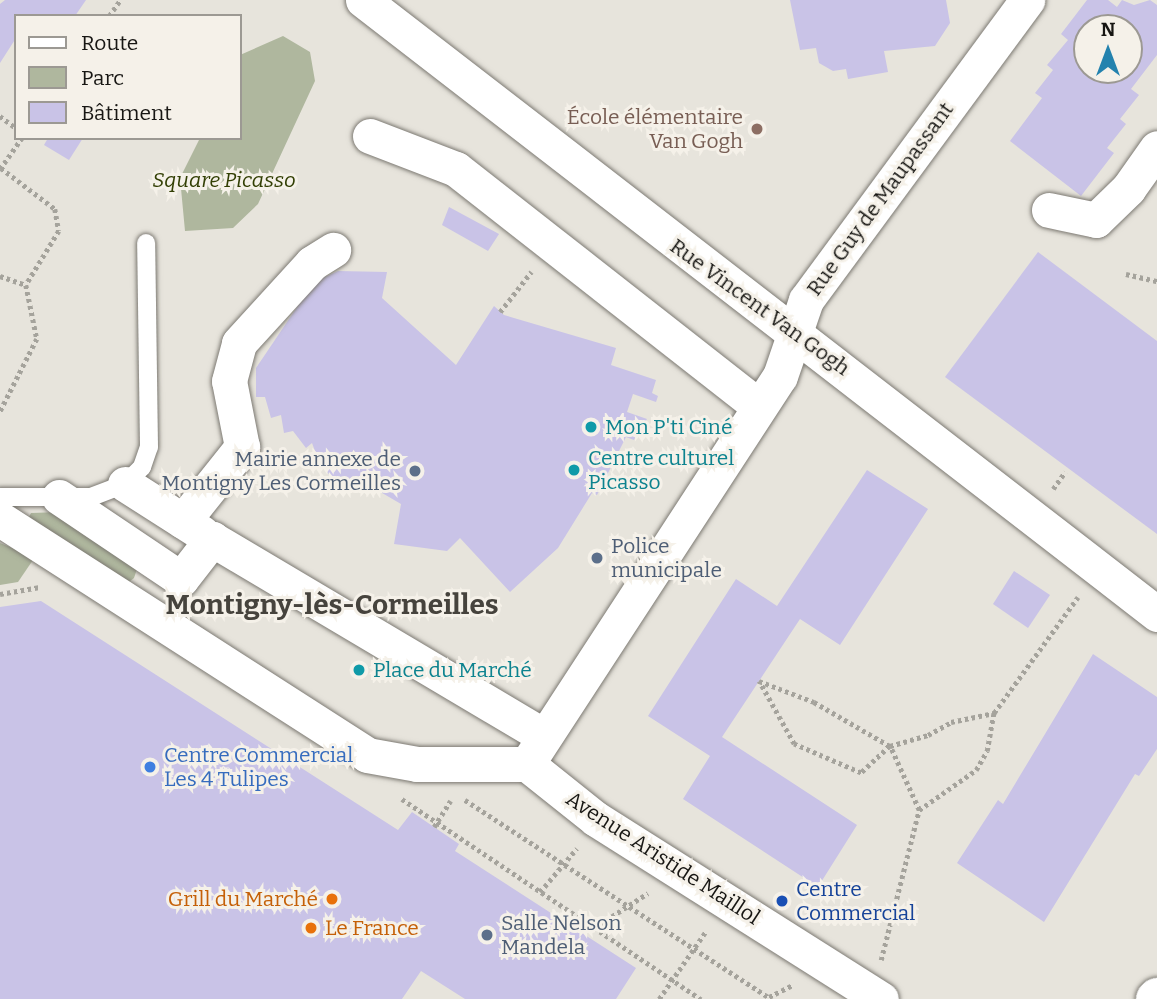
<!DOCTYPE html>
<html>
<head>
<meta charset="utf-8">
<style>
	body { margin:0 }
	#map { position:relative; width:1157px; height:999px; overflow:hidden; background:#e7e4dc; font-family:Bitter,serif }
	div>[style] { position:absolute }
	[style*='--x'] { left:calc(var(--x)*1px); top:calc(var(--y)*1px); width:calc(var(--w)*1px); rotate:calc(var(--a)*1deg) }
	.green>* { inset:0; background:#afb79e }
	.building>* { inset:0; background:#c9c3e7 }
	.path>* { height:4.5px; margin-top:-2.25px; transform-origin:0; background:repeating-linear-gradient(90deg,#a5a39c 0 3.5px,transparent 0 7px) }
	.roads { filter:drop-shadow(0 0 2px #7c7972) drop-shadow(0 0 2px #7c7972) }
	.lane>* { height:18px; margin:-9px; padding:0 9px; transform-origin:9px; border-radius:9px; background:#fff }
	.street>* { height:35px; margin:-17.5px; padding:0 17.5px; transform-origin:17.5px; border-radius:17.5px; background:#fff }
	.secondary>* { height:38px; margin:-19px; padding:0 19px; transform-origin:19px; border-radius:19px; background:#fff }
	.dots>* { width:19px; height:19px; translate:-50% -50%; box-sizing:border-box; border:4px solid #f5f1e9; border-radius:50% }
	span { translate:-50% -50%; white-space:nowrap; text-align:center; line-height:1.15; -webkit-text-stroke:6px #f5f1e9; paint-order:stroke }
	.education-label { font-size:21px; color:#785e54 }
	.right { translate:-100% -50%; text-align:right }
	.park-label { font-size:21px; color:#323f04; font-style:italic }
	.street-label { font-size:21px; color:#171613 }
	.culture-label { font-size:21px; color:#0d838f }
	.left { translate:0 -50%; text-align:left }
	.service-label { font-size:21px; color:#4e5e75 }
	.shop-label { font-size:21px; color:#366cbe }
	.transit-label { font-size:21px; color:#164399 }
	.food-label { font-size:21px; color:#c56008 }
	.district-label { font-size:28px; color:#46433d; font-weight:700 }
	.legend { position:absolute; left:14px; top:14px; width:228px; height:126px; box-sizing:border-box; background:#f5f1e9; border:2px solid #9c9993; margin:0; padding:9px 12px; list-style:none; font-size:21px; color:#171613 }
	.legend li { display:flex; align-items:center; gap:14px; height:35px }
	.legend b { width:35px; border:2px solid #9c9993 }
	.north { position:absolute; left:1073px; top:14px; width:70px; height:70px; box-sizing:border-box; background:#f5f1e9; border:2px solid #9c9993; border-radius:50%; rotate:0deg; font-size:19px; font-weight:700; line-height:28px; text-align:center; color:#171613 }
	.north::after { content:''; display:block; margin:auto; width:24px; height:32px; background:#2382ae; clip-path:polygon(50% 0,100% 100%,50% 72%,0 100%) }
</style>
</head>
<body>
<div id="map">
	<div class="green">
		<i style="clip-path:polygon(283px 36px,310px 52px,315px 81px,258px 204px,233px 228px,185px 231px,180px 178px,200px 138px,240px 138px,240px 55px)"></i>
		<i style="clip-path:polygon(60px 512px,137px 569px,134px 578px,129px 582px,27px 521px,31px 513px)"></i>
		<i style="clip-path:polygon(0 543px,35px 557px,18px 582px,0 585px)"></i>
	</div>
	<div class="building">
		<i style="clip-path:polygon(5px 0,86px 0,75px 16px,16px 16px,16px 38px,0 63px,0 4px)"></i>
		<i style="clip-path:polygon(790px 0,946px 0,950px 23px,935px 46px,884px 51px,888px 72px,848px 79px,846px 69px,833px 71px,819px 63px,816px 48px,800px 50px)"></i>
		<i style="clip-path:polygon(evenodd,1087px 0,1108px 0,1117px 7px,1122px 0,1134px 5px,1150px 0,1157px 5px,1157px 55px,1131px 89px,1139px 95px,1120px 119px,1126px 124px,1107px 148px,1114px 153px,1081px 196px,1010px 141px,1042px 98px,1035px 93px,1053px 70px,1047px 65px,1068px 40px,1061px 34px,1087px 0,1087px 28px,1129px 28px,1129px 70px,1087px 70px,1087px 28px)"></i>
		<i style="clip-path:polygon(48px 138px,83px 138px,69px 160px,44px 145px)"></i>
		<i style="clip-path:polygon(449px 207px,499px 234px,488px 251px,442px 225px)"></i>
		<i style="clip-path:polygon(1038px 252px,1157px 341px,1157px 534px,945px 377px)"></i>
		<i style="clip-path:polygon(338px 271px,387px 272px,382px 298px,456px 365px,494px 306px,504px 315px,616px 348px,611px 365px,656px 380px,652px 393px,658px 396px,656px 402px,633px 394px,627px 412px,647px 419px,634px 440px,626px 437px,597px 495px,592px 493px,558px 548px,510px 592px,460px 538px,447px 551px,394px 544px,401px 504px,353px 476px,340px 488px,319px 462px,312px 443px,306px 448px,293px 431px,284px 433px,281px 415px,271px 418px,265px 397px,256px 397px,256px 368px,314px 282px)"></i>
		<i style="clip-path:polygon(867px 470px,928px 509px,840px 645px,800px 619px,722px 737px,857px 825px,818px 887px,683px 799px,710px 756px,648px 716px,736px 579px,777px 606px)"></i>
		<i style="clip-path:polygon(1014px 571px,1050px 595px,1028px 628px,993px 604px)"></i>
		<i style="clip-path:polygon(41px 601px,398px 830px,412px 812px,459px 844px,455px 851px,636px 968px,616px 999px,465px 999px,421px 971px,402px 999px,0 999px,0 607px)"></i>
		<i style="clip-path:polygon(1093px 654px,1157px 697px,1157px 749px,1139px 776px,1135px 774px,1044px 922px,957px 863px,998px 800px,1003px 804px)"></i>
	</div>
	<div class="path">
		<i style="--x:109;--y:16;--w:19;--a:-55"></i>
		<i style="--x:0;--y:116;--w:20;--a:37"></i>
		<i style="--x:1;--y:168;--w:68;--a:37.2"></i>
		<i style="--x:55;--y:209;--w:22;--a:80"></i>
		<i style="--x:59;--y:231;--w:63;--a:121.4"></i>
		<i style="--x:0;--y:169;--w:38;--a:-55"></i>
		<i style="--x:1126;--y:274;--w:32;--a:13"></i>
		<i style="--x:0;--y:276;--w:28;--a:19"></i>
		<i style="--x:26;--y:285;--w:55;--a:78.5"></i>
		<i style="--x:37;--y:339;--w:82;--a:116.9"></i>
		<i style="--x:500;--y:312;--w:51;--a:-52.2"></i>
		<i style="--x:1053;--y:489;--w:21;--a:-55"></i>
		<i style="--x:0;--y:594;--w:39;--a:-10"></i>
		<i style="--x:759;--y:681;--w:59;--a:20.9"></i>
		<i style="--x:814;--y:702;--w:88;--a:30.1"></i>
		<i style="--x:890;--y:746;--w:40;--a:137"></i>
		<i style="--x:861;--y:773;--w:73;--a:-156.6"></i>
		<i style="--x:794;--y:744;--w:72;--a:-119.1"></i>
		<i style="--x:402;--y:799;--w:360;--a:33.8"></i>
		<i style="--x:465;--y:800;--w:365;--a:33"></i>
		<i style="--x:919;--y:810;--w:70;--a:-114.4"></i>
		<i style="--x:890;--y:746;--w:40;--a:-16"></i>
		<i style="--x:928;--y:735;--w:26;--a:-29"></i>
		<i style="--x:951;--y:722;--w:44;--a:-11.8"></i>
		<i style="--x:434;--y:827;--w:31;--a:-58"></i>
		<i style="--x:540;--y:892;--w:57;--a:-49.9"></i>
		<i style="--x:594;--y:928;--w:64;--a:-32.9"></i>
		<i style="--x:881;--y:960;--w:155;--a:-75.8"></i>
		<i style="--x:919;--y:810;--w:70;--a:-35.1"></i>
		<i style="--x:976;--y:770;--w:22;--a:-60"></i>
		<i style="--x:987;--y:751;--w:39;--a:-80"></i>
		<i style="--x:994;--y:713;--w:143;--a:-54.1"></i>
		<i style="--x:769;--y:997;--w:27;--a:-27"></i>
		<i style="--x:659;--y:999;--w:83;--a:-55.3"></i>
	</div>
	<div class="roads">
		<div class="lane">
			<i style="--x:0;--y:497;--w:91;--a:0"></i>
			<i style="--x:91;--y:497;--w:36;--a:-21"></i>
			<i style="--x:125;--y:484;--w:24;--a:-45"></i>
			<i style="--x:142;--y:467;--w:21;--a:-71"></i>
			<i style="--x:149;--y:447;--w:204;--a:-90.8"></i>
		</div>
		<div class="street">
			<i style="--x:363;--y:0;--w:1004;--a:37.71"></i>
			<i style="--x:370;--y:136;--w:92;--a:21"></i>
			<i style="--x:456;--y:169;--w:385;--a:38.1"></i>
			<i style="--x:1049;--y:210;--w:48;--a:12"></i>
			<i style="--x:1096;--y:220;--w:45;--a:-44.1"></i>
			<i style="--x:1128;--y:189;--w:50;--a:-54.7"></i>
			<i style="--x:125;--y:484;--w:91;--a:32.5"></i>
			<i style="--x:59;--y:497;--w:147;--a:33.9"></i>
			<i style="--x:181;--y:579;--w:51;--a:-52.2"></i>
			<i style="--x:212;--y:539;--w:384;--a:30.7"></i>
			<i style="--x:0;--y:519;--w:436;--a:32.7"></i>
			<i style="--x:367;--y:755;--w:51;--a:10.2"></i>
			<i style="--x:417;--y:764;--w:110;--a:0"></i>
			<i style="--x:527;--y:764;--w:88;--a:38.6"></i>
			<i style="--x:596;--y:819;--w:337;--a:32.3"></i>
			<i style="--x:183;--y:521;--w:95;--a:-51.4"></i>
			<i style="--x:242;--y:447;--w:67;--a:-101.1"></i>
			<i style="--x:229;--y:381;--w:39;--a:-75"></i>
			<i style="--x:239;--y:343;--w:108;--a:-47.6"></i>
			<i style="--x:312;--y:263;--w:25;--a:-32"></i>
			<i style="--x:527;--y:764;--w:463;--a:-56.9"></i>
			<i style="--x:780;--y:376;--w:80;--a:-71.1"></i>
			<i style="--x:806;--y:300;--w:373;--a:-53.6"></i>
		</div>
		<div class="secondary">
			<i style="--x:1155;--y:999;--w:3;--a:-45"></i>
		</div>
	</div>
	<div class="dots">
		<i style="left:757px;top:129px;background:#8d6e63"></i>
		<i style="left:591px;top:427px;background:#0f9aa8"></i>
		<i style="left:574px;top:470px;background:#0f9aa8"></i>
		<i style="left:415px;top:471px;background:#5c6f8a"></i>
		<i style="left:597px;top:558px;background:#5c6f8a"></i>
		<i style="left:359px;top:670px;background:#0f9aa8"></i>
		<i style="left:150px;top:767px;background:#3f7fe0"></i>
		<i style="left:332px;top:899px;background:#e8710a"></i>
		<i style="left:782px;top:901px;background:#1a4fb4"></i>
		<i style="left:311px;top:928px;background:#e8710a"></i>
		<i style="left:487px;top:935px;background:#5c6f8a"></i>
	</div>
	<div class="education-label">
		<span class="right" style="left:743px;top:129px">École élémentaire<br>Van Gogh</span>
	</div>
	<div class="park-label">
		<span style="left:224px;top:180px">Square Picasso</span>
	</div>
	<div class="street-label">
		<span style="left:880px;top:199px;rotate:-54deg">Rue Guy de Maupassant</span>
		<span style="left:760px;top:307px;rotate:36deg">Rue Vincent Van Gogh</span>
		<span style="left:663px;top:858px;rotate:33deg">Avenue Aristide Maillol</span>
	</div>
	<div class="culture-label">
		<span class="left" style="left:605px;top:427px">Mon P'ti Ciné</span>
		<span class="left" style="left:588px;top:470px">Centre culturel<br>Picasso</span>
		<span class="left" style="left:373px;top:670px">Place du Marché</span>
	</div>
	<div class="service-label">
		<span class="right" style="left:401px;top:471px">Mairie annexe de<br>Montigny Les Cormeilles</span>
		<span class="left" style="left:611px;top:558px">Police<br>municipale</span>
		<span class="left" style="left:501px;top:935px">Salle Nelson<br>Mandela</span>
	</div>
	<div class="shop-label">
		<span class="left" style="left:164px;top:767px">Centre Commercial<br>Les 4 Tulipes</span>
	</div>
	<div class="transit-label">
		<span class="left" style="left:796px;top:901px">Centre<br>Commercial</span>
	</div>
	<div class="food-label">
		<span class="right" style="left:318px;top:899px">Grill du Marché</span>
		<span class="left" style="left:325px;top:928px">Le France</span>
	</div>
	<div class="district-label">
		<span style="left:332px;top:605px">Montigny-lès-Cormeilles</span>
	</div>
	<ul class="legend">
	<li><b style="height:9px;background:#fff"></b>Route</li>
	<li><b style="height:19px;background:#afb79e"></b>Parc</li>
	<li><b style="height:19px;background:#c9c3e7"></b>Bâtiment</li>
	</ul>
	<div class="north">N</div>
</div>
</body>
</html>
